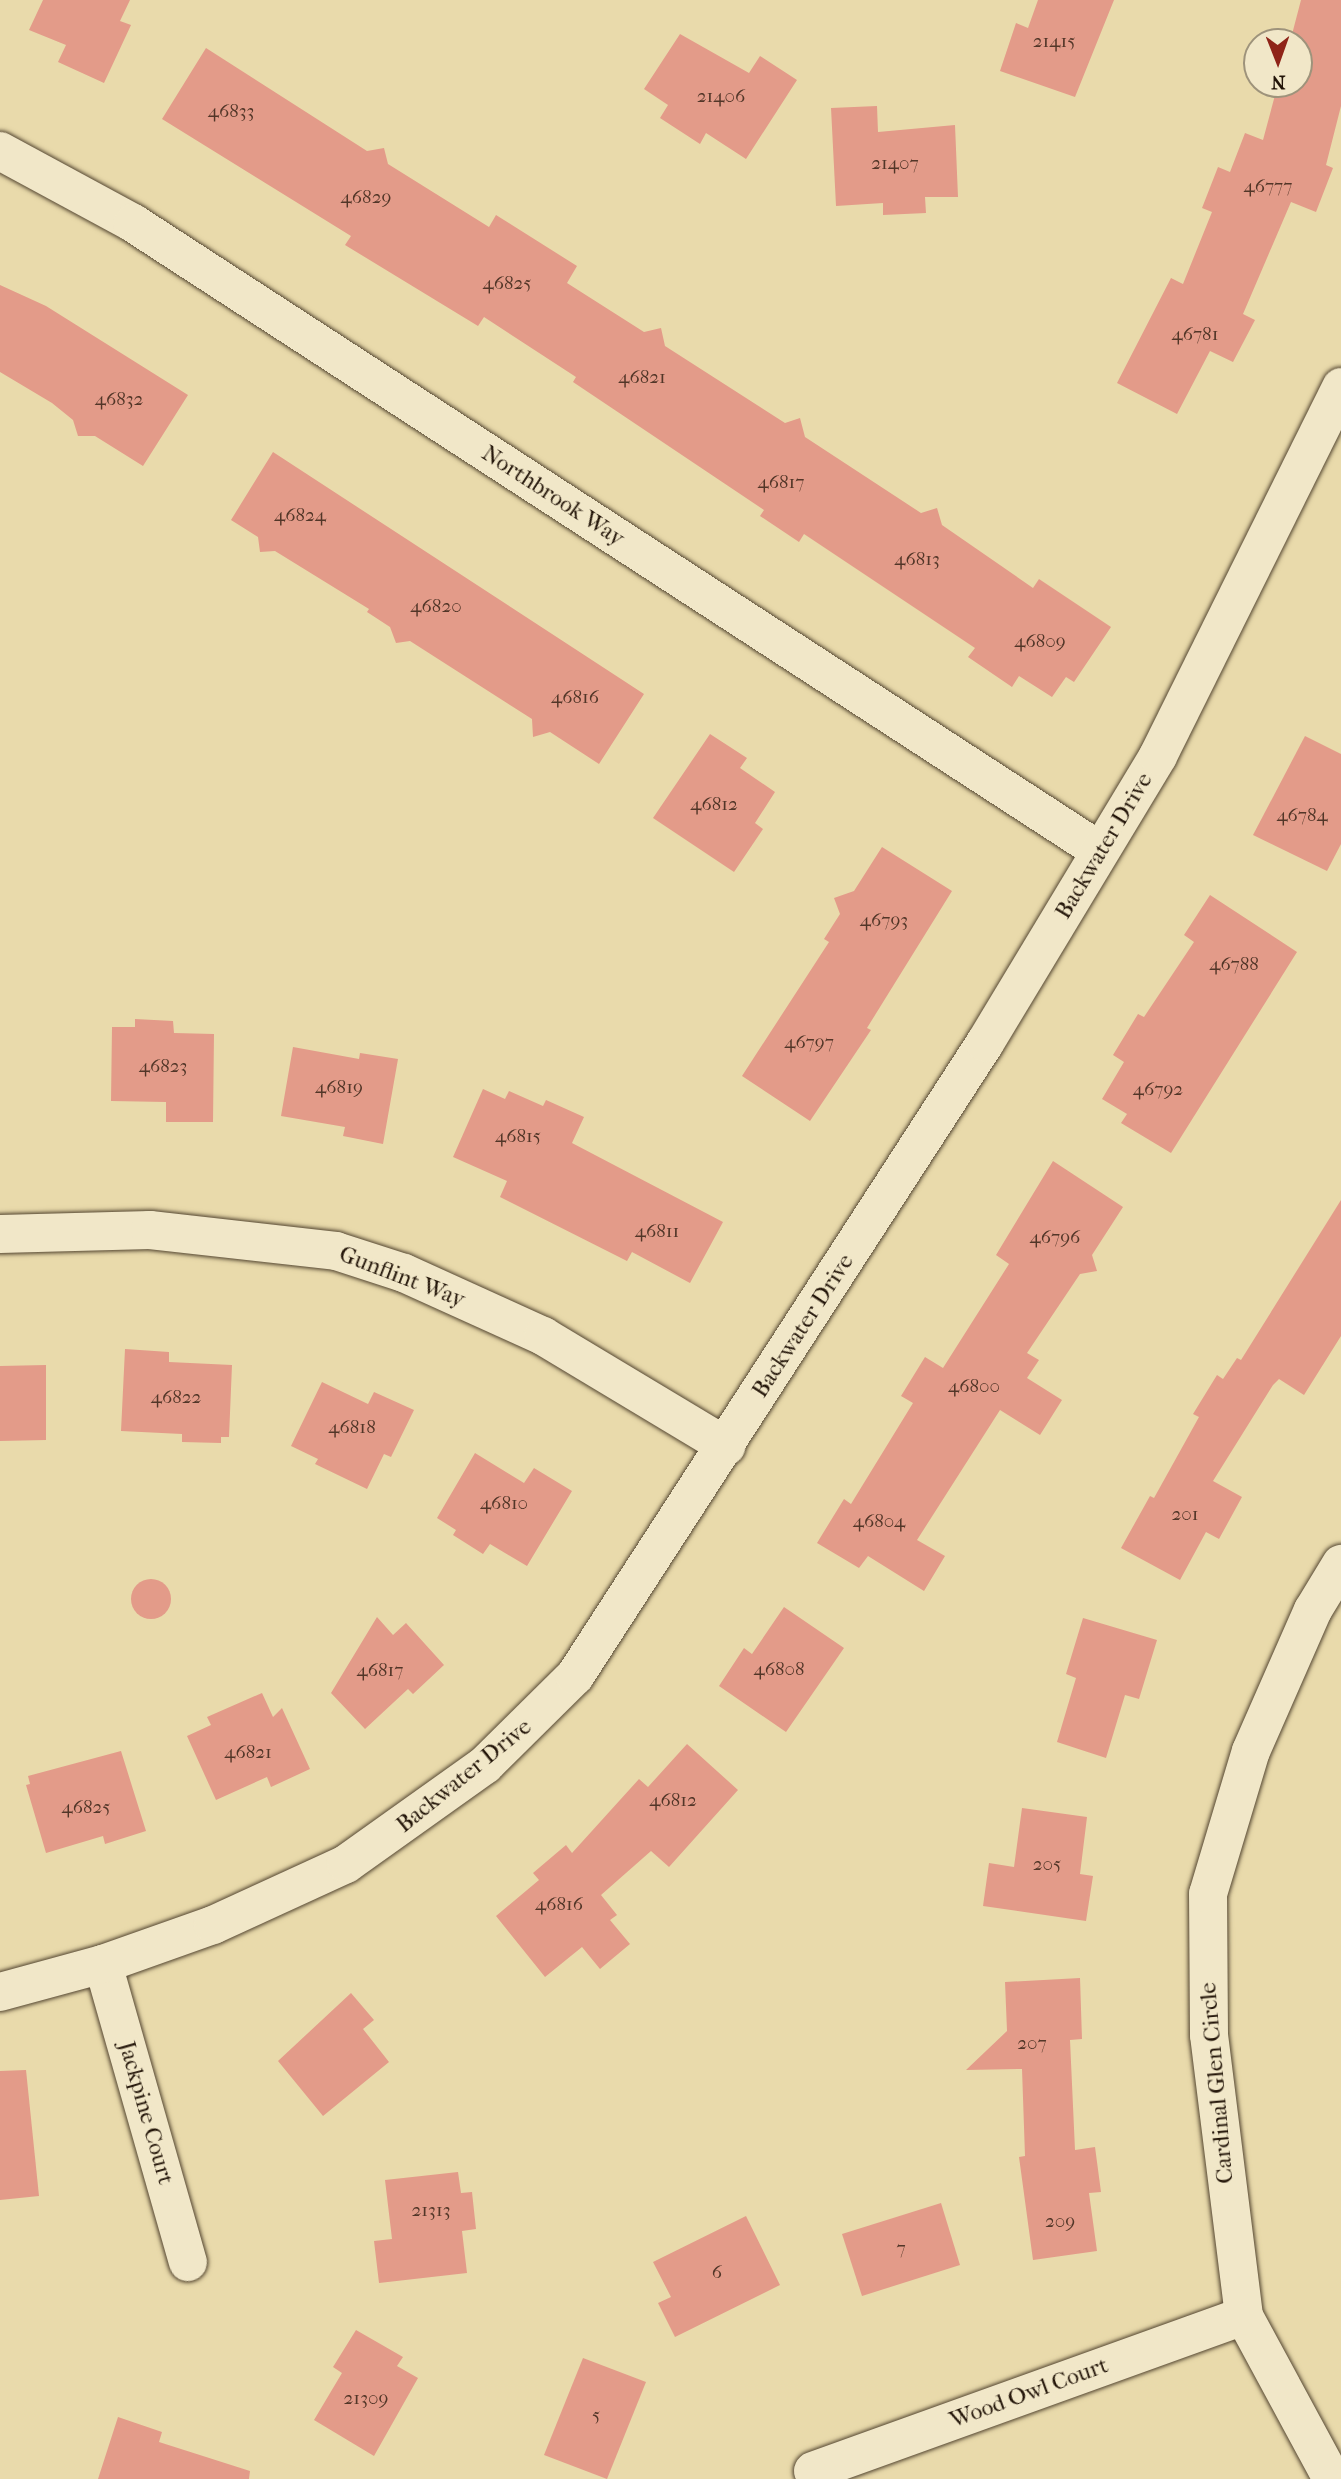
<!DOCTYPE html>
<html>
<head>
<meta charset="utf-8">
<style>
	body { margin:0 }
	#map { position:relative; width:1341px; height:2479px; overflow:hidden; background:#e9daab; font-family:"IM FELL French Canon",serif }
	div>[style] { position:absolute }
	[style*='--x'] { left:calc(var(--x)*1px); top:calc(var(--y)*1px); width:calc(var(--w)*1px); rotate:calc(var(--a)*1deg) }
	.building>* { inset:0; background:#e39b89 }
	.round { border-radius:50% }
	.roads { filter:drop-shadow(0 0 2px #544631) drop-shadow(0 0 2px #544631) }
	.street>* { height:38px; margin:-19px; padding:0 19px; transform-origin:19px; border-radius:19px; background:#f1e7c8 }
	span { translate:-50% -50%; white-space:nowrap; text-align:center; line-height:1.15; -webkit-text-stroke:5px #f1e7c8; paint-order:stroke }
	.number-label { font-size:19px; color:#523628 }
	.number-label span { -webkit-text-stroke-width:0 }
	.street-label { font-size:23px; color:#221408 }
	.north { position:absolute; left:1243px; top:28px; width:70px; height:70px; box-sizing:border-box; background:#f1e7c8; border:2px solid #9e937b; border-radius:50%; rotate:179deg; font-size:19px; font-weight:700; line-height:28px; text-align:center; color:#221408 }
	.north::after { content:''; display:block; margin:auto; width:24px; height:32px; background:#8f2418; clip-path:polygon(50% 0,100% 100%,50% 72%,0 100%) }
</style>
</head>
<body>
<div id="map">
	<div class="building">
		<i style="clip-path:polygon(43px 0,130px 0,120px 21px,131px 25px,104px 83px,58px 62px,66px 45px,29px 30px)"></i>
		<i style="clip-path:polygon(1038px 0,1114px 0,1075px 97px,1000px 71px,1016px 23px,1028px 28px)"></i>
		<i style="clip-path:polygon(1301px 0,1341px 0,1341px 106px,1326px 165px,1333px 168px,1316px 212px,1291px 202px,1243px 314px,1255px 320px,1233px 362px,1210px 351px,1177px 414px,1117px 383px,1171px 278px,1183px 284px,1212px 212px,1202px 208px,1218px 167px,1230px 172px,1245px 133px,1263px 140px,1278px 84px,1299px 84px,1299px 42px,1290px 42px)"></i>
		<i style="clip-path:polygon(680px 34px,749px 73px,760px 56px,797px 80px,746px 159px,706px 133px,700px 144px,660px 118px,668px 105px,644px 89px)"></i>
		<i style="clip-path:polygon(206px 48px,367px 151px,384px 148px,388px 164px,489px 227px,496px 215px,577px 266px,567px 283px,644px 332px,661px 328px,665px 346px,785px 423px,800px 418px,805px 437px,921px 513px,937px 508px,942px 525px,1033px 588px,1039px 579px,1111px 627px,1074px 682px,1066px 677px,1052px 697px,1019px 676px,1012px 687px,968px 657px,975px 648px,804px 534px,799px 542px,760px 516px,764px 510px,573px 382px,576px 377px,484px 317px,478px 326px,345px 245px,351px 236px,162px 119px)"></i>
		<i style="clip-path:polygon(877px 106px,878px 132px,955px 125px,958px 197px,925px 197px,926px 213px,883px 215px,883px 203px,836px 206px,831px 108px)"></i>
		<i style="clip-path:polygon(0 285px,46px 306px,188px 395px,143px 466px,95px 436px,78px 436px,73px 420px,52px 403px,0 372px)"></i>
		<i style="clip-path:polygon(273px 452px,644px 694px,599px 764px,550px 732px,533px 737px,532px 719px,410px 641px,396px 643px,390px 627px,367px 612px,369px 609px,275px 551px,260px 552px,258px 537px,231px 520px)"></i>
		<i style="clip-path:polygon(710px 734px,747px 758px,740px 768px,775px 792px,755px 823px,763px 829px,734px 872px,653px 818px)"></i>
		<i style="clip-path:polygon(1305px 736px,1341px 754px,1341px 844px,1327px 871px,1253px 835px)"></i>
		<i style="clip-path:polygon(882px 847px,952px 891px,867px 1028px,871px 1030px,810px 1121px,742px 1076px,829px 942px,824px 939px,840px 914px,834px 898px,854px 891px)"></i>
		<i style="clip-path:polygon(1210px 895px,1297px 952px,1171px 1153px,1121px 1123px,1127px 1114px,1102px 1099px,1124px 1062px,1113px 1055px,1138px 1014px,1144px 1017px,1194px 942px,1184px 935px)"></i>
		<i style="clip-path:polygon(135px 1019px,173px 1021px,174px 1033px,214px 1034px,213px 1122px,166px 1122px,166px 1102px,111px 1101px,112px 1027px,135px 1027px)"></i>
		<i style="clip-path:polygon(293px 1047px,359px 1059px,360px 1053px,398px 1059px,383px 1144px,343px 1136px,345px 1127px,281px 1116px)"></i>
		<i style="clip-path:polygon(483px 1089px,505px 1099px,509px 1091px,543px 1106px,546px 1100px,584px 1117px,572px 1143px,723px 1222px,690px 1283px,632px 1252px,627px 1261px,500px 1197px,507px 1181px,453px 1157px)"></i>
		<i style="clip-path:polygon(1053px 1161px,1123px 1207px,1092px 1255px,1097px 1271px,1080px 1274px,1027px 1353px,1039px 1360px,1027px 1378px,1062px 1400px,1040px 1435px,1000px 1410px,917px 1540px,945px 1556px,924px 1591px,868px 1556px,859px 1568px,817px 1543px,844px 1499px,851px 1504px,913px 1403px,901px 1396px,925px 1357px,943px 1368px,1009px 1264px,996px 1255px)"></i>
		<i style="clip-path:polygon(1341px 1200px,1341px 1336px,1304px 1395px,1279px 1379px,1273px 1385px,1213px 1481px,1242px 1497px,1219px 1539px,1206px 1532px,1180px 1580px,1121px 1548px,1150px 1496px,1154px 1498px,1199px 1417px,1193px 1414px,1217px 1375px,1223px 1379px,1237px 1358px,1241px 1360px)"></i>
		<i style="clip-path:polygon(125px 1349px,169px 1352px,169px 1362px,232px 1365px,229px 1437px,221px 1437px,221px 1443px,182px 1442px,182px 1434px,121px 1431px)"></i>
		<i style="clip-path:polygon(46px 1365px,46px 1440px,0 1441px,0 1366px)"></i>
		<i style="clip-path:polygon(322px 1382px,368px 1404px,374px 1392px,414px 1410px,391px 1457px,384px 1454px,367px 1489px,315px 1464px,318px 1459px,291px 1446px)"></i>
		<i style="clip-path:polygon(475px 1453px,524px 1483px,534px 1468px,572px 1491px,527px 1566px,490px 1544px,483px 1554px,453px 1535px,456px 1530px,437px 1518px)"></i>
		<i class="round" style="left:131px;top:1579px;width:40px;height:40px"></i>
		<i style="clip-path:polygon(784px 1607px,844px 1648px,786px 1732px,719px 1686px,744px 1648px,752px 1654px)"></i>
		<i style="clip-path:polygon(377px 1617px,393px 1635px,406px 1623px,444px 1665px,413px 1694px,408px 1689px,365px 1729px,331px 1693px)"></i>
		<i style="clip-path:polygon(1083px 1618px,1157px 1640px,1139px 1699px,1125px 1695px,1106px 1758px,1057px 1742px,1076px 1678px,1066px 1674px)"></i>
		<i style="clip-path:polygon(262px 1693px,273px 1717px,282px 1708px,310px 1769px,271px 1787px,267px 1777px,216px 1800px,187px 1736px,211px 1725px,207px 1717px)"></i>
		<i style="clip-path:polygon(687px 1744px,738px 1790px,669px 1867px,651px 1851px,601px 1895px,617px 1915px,610px 1920px,630px 1944px,600px 1969px,582px 1947px,545px 1977px,496px 1916px,539px 1880px,533px 1873px,566px 1845px,572px 1853px,639px 1779px,648px 1787px)"></i>
		<i style="clip-path:polygon(121px 1751px,146px 1831px,105px 1844px,103px 1836px,46px 1853px,26px 1785px,30px 1784px,28px 1776px)"></i>
		<i style="clip-path:polygon(1022px 1808px,1087px 1817px,1080px 1874px,1093px 1876px,1086px 1921px,983px 1906px,989px 1863px,1014px 1867px)"></i>
		<i style="clip-path:polygon(1080px 1978px,1082px 2039px,1070px 2040px,1075px 2150px,1095px 2147px,1101px 2192px,1089px 2193px,1097px 2251px,1033px 2260px,1019px 2157px,1025px 2156px,1022px 2069px,966px 2070px,1007px 2031px,1005px 1982px)"></i>
		<i style="clip-path:polygon(351px 1993px,374px 2020px,363px 2029px,389px 2062px,323px 2116px,278px 2061px)"></i>
		<i style="clip-path:polygon(26px 2070px,39px 2196px,0 2200px,0 2071px)"></i>
		<i style="clip-path:polygon(458px 2172px,461px 2193px,472px 2192px,476px 2229px,462px 2231px,467px 2273px,379px 2283px,374px 2241px,392px 2239px,385px 2180px)"></i>
		<i style="clip-path:polygon(941px 2203px,960px 2265px,862px 2296px,842px 2234px)"></i>
		<i style="clip-path:polygon(746px 2216px,780px 2285px,675px 2337px,658px 2303px,671px 2297px,653px 2262px)"></i>
		<i style="clip-path:polygon(356px 2330px,403px 2357px,397px 2366px,418px 2378px,374px 2456px,314px 2420px,342px 2373px,333px 2367px)"></i>
		<i style="clip-path:polygon(583px 2358px,646px 2382px,607px 2479px,544px 2455px)"></i>
		<i style="clip-path:polygon(118px 2417px,162px 2432px,159px 2442px,250px 2471px,249px 2479px,98px 2479px)"></i>
	</div>
	<div class="roads">
		<div class="street">
			<i style="--x:0;--y:151;--w:151;--a:28.4"></i>
			<i style="--x:133;--y:223;--w:1153;--a:33"></i>
			<i style="--x:0;--y:1234;--w:150;--a:-1.5"></i>
			<i style="--x:150;--y:1230;--w:187;--a:6.4"></i>
			<i style="--x:336;--y:1251;--w:71;--a:17.9"></i>
			<i style="--x:404;--y:1273;--w:153;--a:24.4"></i>
			<i style="--x:543;--y:1336;--w:214;--a:31"></i>
			<i style="--x:103;--y:1964;--w:310;--a:74.1"></i>
			<i style="--x:0;--y:1992;--w:107;--a:-15.2"></i>
			<i style="--x:103;--y:1964;--w:117;--a:-19.5"></i>
			<i style="--x:213;--y:1925;--w:146;--a:-24.6"></i>
			<i style="--x:346;--y:1864;--w:171;--a:-35.5"></i>
			<i style="--x:485;--y:1765;--w:127;--a:-44.7"></i>
			<i style="--x:575;--y:1676;--w:754;--a:-57.07"></i>
			<i style="--x:985;--y:1043;--w:335;--a:-58.9"></i>
			<i style="--x:1158;--y:756;--w:412;--a:-63.6"></i>
			<i style="--x:813;--y:2471;--w:458;--a:-19.8"></i>
			<i style="--x:1332;--y:2479;--w:185;--a:-118.4"></i>
			<i style="--x:1244;--y:2316;--w:283;--a:-97.1"></i>
			<i style="--x:1209;--y:2035;--w:141;--a:-90.4"></i>
			<i style="--x:1208;--y:1894;--w:149;--a:-73.3"></i>
			<i style="--x:1251;--y:1751;--w:154;--a:-66.3"></i>
			<i style="--x:1313;--y:1610;--w:54;--a:-58.7"></i>
		</div>
	</div>
	<div class="number-label">
		<span style="left:1054px;top:42px">21415</span>
		<span style="left:721px;top:97px">21406</span>
		<span style="left:231px;top:112px">46833</span>
		<span style="left:895px;top:164px">21407</span>
		<span style="left:1268px;top:187px">46777</span>
		<span style="left:366px;top:198px">46829</span>
		<span style="left:507px;top:284px">46825</span>
		<span style="left:1195px;top:335px">46781</span>
		<span style="left:642px;top:378px">46821</span>
		<span style="left:119px;top:400px">46832</span>
		<span style="left:781px;top:483px">46817</span>
		<span style="left:300px;top:516px">46824</span>
		<span style="left:917px;top:560px">46813</span>
		<span style="left:436px;top:607px">46820</span>
		<span style="left:1040px;top:642px">46809</span>
		<span style="left:575px;top:698px">46816</span>
		<span style="left:714px;top:805px">46812</span>
		<span style="left:1302px;top:816px">46784</span>
		<span style="left:884px;top:921px">46793</span>
		<span style="left:1234px;top:965px">46788</span>
		<span style="left:809px;top:1043px">46797</span>
		<span style="left:163px;top:1067px">46823</span>
		<span style="left:339px;top:1088px">46819</span>
		<span style="left:1158px;top:1090px">46792</span>
		<span style="left:518px;top:1137px">46815</span>
		<span style="left:657px;top:1232px">46811</span>
		<span style="left:1055px;top:1238px">46796</span>
		<span style="left:974px;top:1387px">46800</span>
		<span style="left:176px;top:1398px">46822</span>
		<span style="left:352px;top:1428px">46818</span>
		<span style="left:504px;top:1504px">46810</span>
		<span style="left:1185px;top:1515px">201</span>
		<span style="left:879px;top:1522px">46804</span>
		<span style="left:779px;top:1670px">46808</span>
		<span style="left:380px;top:1671px">46817</span>
		<span style="left:248px;top:1753px">46821</span>
		<span style="left:673px;top:1801px">46812</span>
		<span style="left:86px;top:1808px">46825</span>
		<span style="left:1047px;top:1865px">205</span>
		<span style="left:559px;top:1905px">46816</span>
		<span style="left:1032px;top:2044px">207</span>
		<span style="left:431px;top:2211px">21313</span>
		<span style="left:1060px;top:2222px">209</span>
		<span style="left:901px;top:2249px">7</span>
		<span style="left:717px;top:2273px">6</span>
		<span style="left:366px;top:2399px">21309</span>
		<span style="left:596px;top:2416px">5</span>
	</div>
	<div class="street-label">
		<span style="left:553px;top:496px;rotate:33deg">Northbrook Way</span>
		<span style="left:1104px;top:846px;rotate:-59deg">Backwater Drive</span>
		<span style="left:402px;top:1277px;rotate:21deg">Gunflint Way</span>
		<span style="left:803px;top:1326px;rotate:-57deg">Backwater Drive</span>
		<span style="left:464px;top:1776px;rotate:-39deg">Backwater Drive</span>
		<span style="left:1217px;top:2083px;rotate:-95deg">Cardinal Glen Circle</span>
		<span style="left:146px;top:2113px;rotate:74deg">Jackpine Court</span>
		<span style="left:1029px;top:2393px;rotate:-20deg">Wood Owl Court</span>
	</div>
	<div class="north">N</div>
</div>
</body>
</html>
